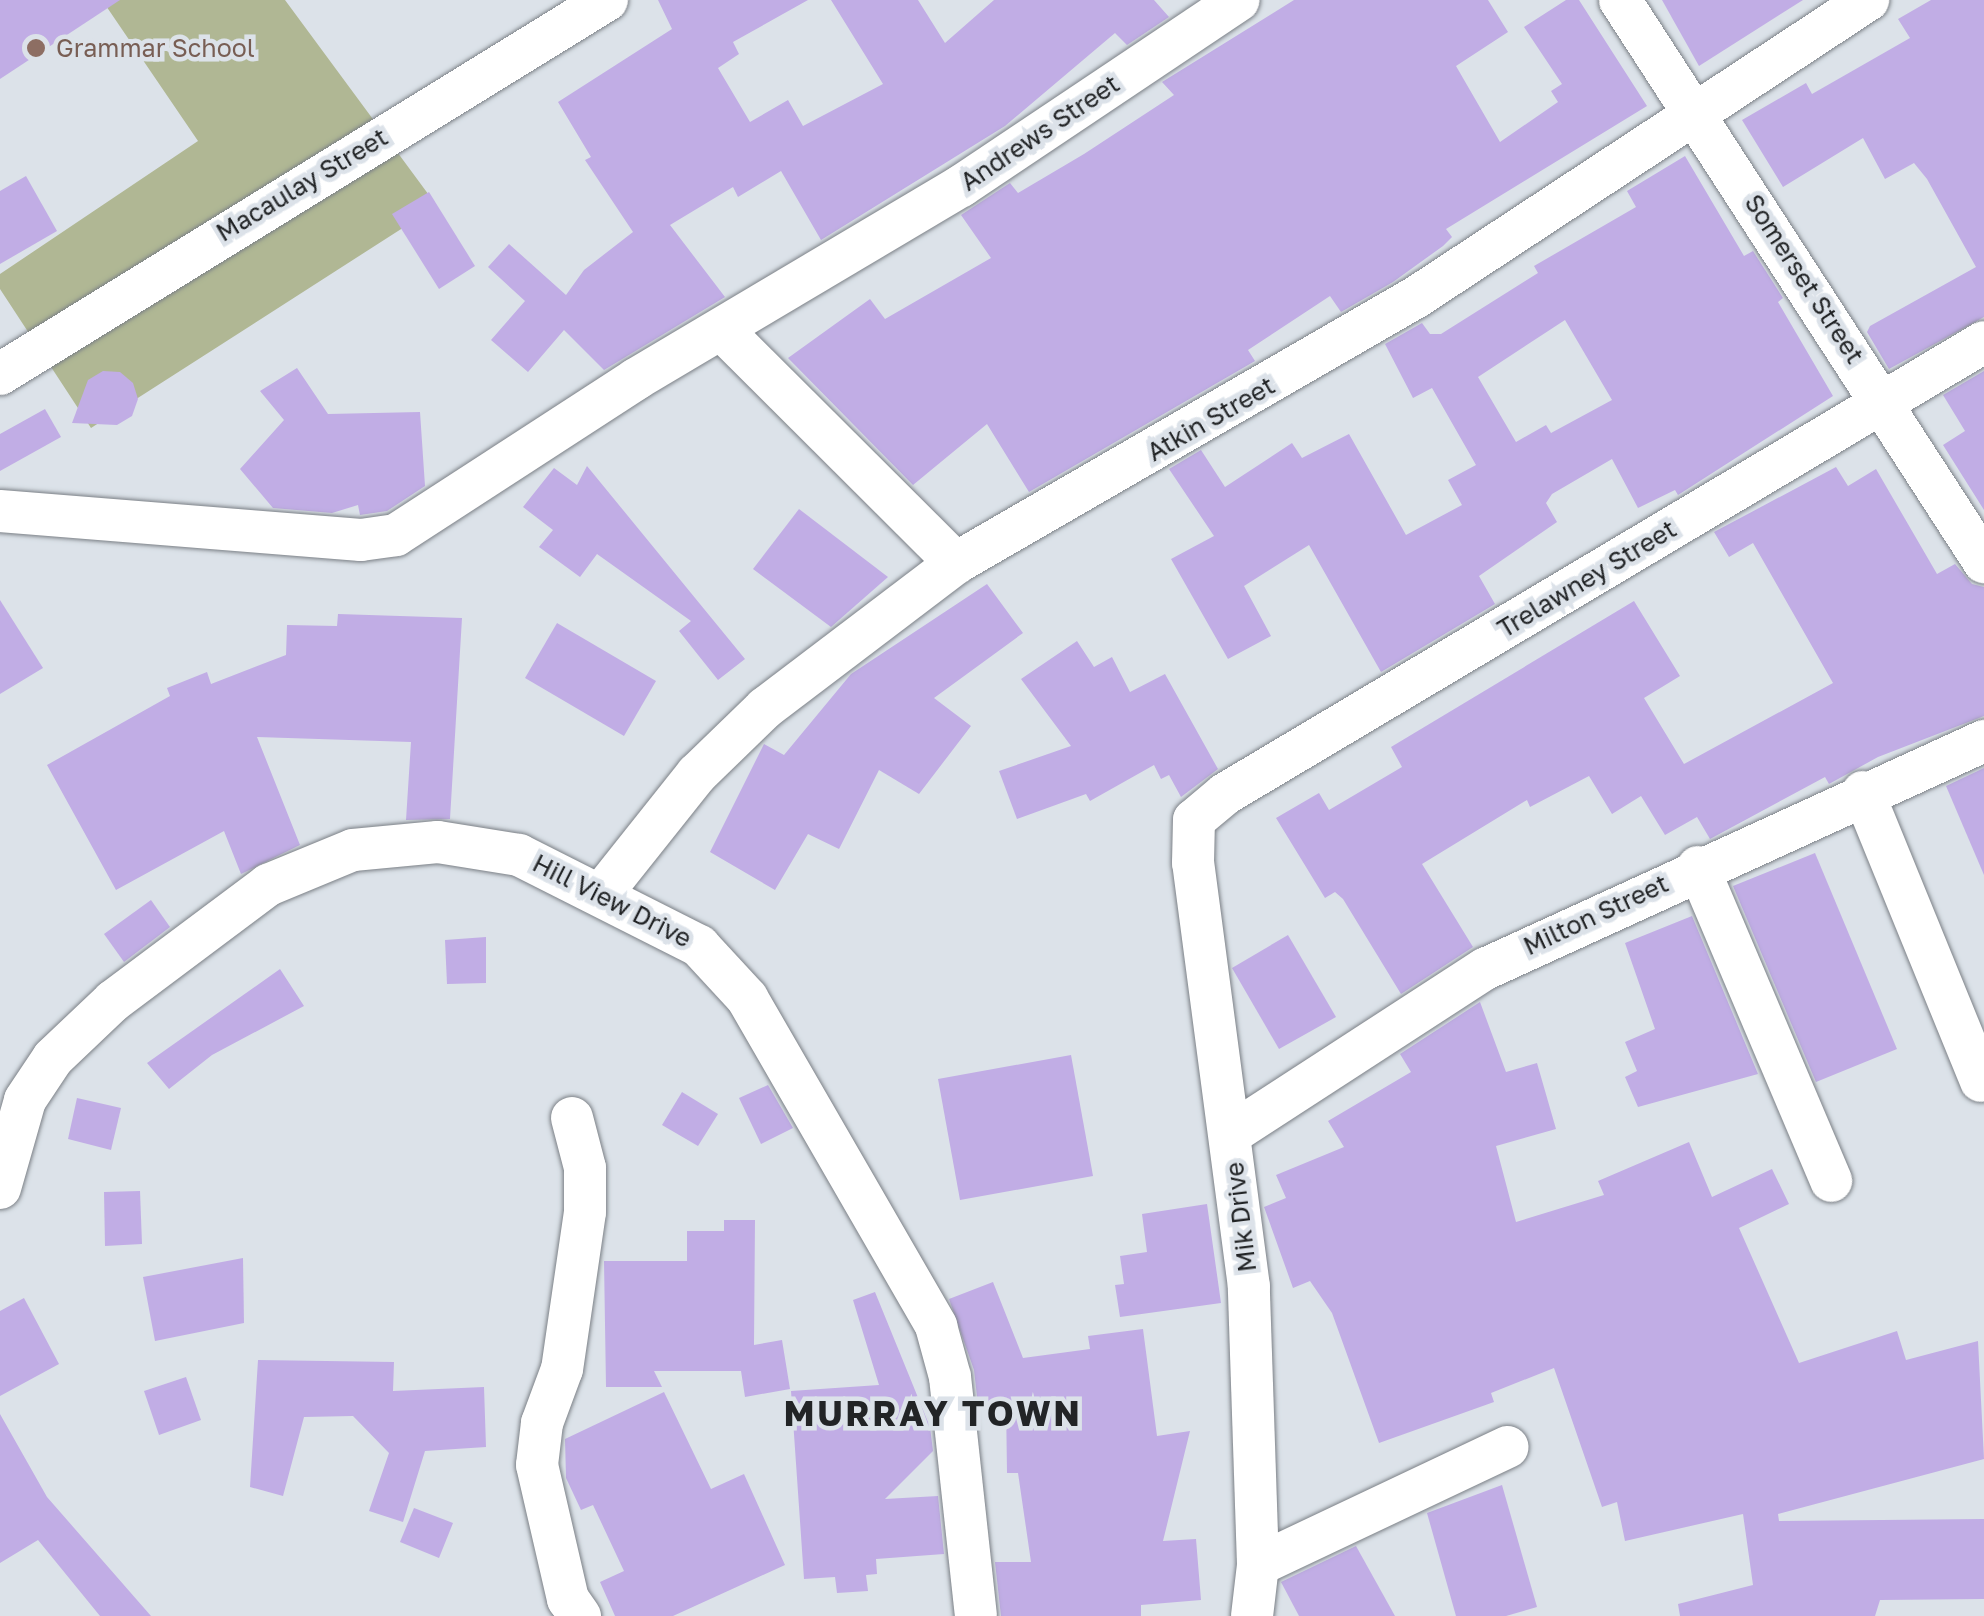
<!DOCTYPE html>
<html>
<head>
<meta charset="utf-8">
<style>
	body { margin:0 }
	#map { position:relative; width:1984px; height:1616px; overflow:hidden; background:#dce2e9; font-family:"Golos Text",sans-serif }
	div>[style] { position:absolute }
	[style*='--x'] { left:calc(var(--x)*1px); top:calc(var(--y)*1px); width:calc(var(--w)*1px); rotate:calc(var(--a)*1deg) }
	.green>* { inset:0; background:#b0b794 }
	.building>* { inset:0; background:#c1ade5 }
	.roads { filter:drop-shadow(0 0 2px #7b8086) drop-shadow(0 0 2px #7b8086) }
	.minor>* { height:42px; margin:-21px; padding:0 21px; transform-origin:21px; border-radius:21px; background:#fff }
	.dots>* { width:28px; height:28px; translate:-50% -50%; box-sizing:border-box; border:5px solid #dce2e9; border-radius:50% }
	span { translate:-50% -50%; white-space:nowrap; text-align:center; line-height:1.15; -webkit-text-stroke:9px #dce2e9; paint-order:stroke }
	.education-label { font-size:25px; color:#785e54 }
	.left { translate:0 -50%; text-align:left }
	.street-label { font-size:25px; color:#222426 }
	.district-label { font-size:35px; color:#222426; font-weight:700; letter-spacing:2.5px }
</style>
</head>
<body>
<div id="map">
	<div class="green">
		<i style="clip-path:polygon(102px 0,285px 0,437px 206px,91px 428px,0 289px,0 274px,198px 141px)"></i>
	</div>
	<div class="building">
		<i style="clip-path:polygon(0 0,120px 0,0 79px)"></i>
		<i style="clip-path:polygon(658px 0,808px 0,733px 42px,739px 54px,718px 68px,750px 122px,788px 100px,803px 126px,883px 84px,831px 0,918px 0,945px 43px,994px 0,1154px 0,1169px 17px,1127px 45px,1115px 33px,1005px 126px,821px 240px,781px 171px,738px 197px,733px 187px,670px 225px,725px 297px,604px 370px,564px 330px,528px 372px,491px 340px,525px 301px,488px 267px,509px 244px,566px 295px,584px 270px,633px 232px,585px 160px,591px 157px,558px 102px,672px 29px)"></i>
		<i style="clip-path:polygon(1294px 0,1488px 0,1508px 32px,1456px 66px,1500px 142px,1558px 102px,1551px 91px,1562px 84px,1524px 27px,1566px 0,1579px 0,1647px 106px,1446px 229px,1452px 237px,1443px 246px,1393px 282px,1341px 312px,1330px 296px,1248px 350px,1255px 361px,1029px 492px,987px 424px,913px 485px,788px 358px,870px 299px,885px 319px,991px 258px,961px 215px,1010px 183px,1018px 193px,1084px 154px,1174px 95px,1162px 82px)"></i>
		<i style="clip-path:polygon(1662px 0,1803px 0,1699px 66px)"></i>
		<i style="clip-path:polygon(1931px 0,1984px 0,1984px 317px,1889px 369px,1867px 332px,1870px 326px,1976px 267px,1927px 179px,1914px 163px,1885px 179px,1863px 138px,1783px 187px,1742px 120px,1806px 83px,1812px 94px,1910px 38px,1898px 19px)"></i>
		<i style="clip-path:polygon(evenodd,1685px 156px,1744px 256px,1753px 251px,1783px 298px,1778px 302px,1833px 396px,1678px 495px,1675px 490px,1638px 508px,1612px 459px,1552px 494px,1546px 503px,1557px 522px,1479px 576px,1495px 604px,1381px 672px,1309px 545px,1244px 586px,1271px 636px,1228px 659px,1171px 559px,1214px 536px,1169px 469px,1201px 450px,1225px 487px,1292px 443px,1302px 458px,1349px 434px,1406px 535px,1462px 505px,1448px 480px,1476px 465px,1432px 388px,1413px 398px,1385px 344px,1422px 323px,1430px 334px,1441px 334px,1538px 273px,1534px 266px,1636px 207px,1627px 191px,1685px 156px,1565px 320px,1612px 400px,1551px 433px,1546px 425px,1516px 442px,1478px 377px,1565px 320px)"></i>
		<i style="clip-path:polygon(26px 176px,57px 231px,0 264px,0 191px)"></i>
		<i style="clip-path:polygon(429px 192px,475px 266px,439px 289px,392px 214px)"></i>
		<i style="clip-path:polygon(297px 368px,328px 414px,420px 412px,425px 486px,387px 511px,360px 515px,358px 505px,332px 513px,273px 508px,240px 469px,284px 420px,260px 391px)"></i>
		<i style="clip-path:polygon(103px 371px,120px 372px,133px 383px,138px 399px,132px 416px,117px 425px,72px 423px,88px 380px)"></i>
		<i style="clip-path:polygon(1984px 371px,1984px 510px,1943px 445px,1965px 431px,1943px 395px)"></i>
		<i style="clip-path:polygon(45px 409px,61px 437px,0 471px,0 434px)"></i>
		<i style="clip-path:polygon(587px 466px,745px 659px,718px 680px,679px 631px,691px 621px,597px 554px,580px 577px,539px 547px,553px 530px,523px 507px,554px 468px,577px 485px)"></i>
		<i style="clip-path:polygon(1836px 467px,1848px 486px,1876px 469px,1937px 574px,1955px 564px,1972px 584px,1984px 587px,1984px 716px,1878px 757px,1829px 784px,1825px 777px,1710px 839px,1697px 817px,1665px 835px,1641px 796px,1612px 814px,1589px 776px,1530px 807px,1527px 800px,1422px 864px,1473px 947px,1401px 994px,1343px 899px,1335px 892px,1325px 898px,1276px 818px,1319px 793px,1329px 810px,1402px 767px,1391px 747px,1634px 601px,1680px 676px,1644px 698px,1684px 764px,1833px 683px,1753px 543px,1729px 557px,1714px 532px)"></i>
		<i style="clip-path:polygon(799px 509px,888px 577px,831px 627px,753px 569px)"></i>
		<i style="clip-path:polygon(987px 584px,1023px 633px,934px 698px,971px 726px,919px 794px,879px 770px,839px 849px,808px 834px,775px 890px,710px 852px,764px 744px,784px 755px,851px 674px)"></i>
		<i style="clip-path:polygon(0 600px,43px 668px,0 694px)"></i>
		<i style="clip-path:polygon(338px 614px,462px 618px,450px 819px,406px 820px,411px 742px,257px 737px,300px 845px,241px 874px,224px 831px,116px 890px,47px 765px,170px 696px,167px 688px,207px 672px,211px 684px,286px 655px,287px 625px,337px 626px)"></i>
		<i style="clip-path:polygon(557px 623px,656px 681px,624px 736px,525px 678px)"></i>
		<i style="clip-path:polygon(1077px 641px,1094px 667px,1112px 657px,1130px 692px,1165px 674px,1218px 769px,1181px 797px,1169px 775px,1161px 779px,1154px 765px,1090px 801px,1086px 794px,1017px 819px,999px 771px,1071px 746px,1021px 679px)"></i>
		<i style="clip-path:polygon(1984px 768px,1984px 875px,1946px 786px)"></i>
		<i style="clip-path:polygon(1815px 853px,1897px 1049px,1816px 1082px,1733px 886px)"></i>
		<i style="clip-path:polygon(151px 900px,170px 927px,124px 962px,104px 934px)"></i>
		<i style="clip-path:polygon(1692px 916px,1758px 1074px,1638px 1107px,1625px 1077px,1637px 1071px,1625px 1042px,1655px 1029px,1625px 943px)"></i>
		<i style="clip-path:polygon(1288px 935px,1336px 1017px,1279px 1049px,1232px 968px)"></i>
		<i style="clip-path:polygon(486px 937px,486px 983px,447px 984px,445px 940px)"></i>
		<i style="clip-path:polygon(280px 969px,304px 1006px,212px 1055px,169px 1089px,147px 1063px)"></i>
		<i style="clip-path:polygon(1480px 1002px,1506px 1072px,1537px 1063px,1556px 1129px,1496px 1146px,1516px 1222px,1604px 1195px,1598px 1181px,1689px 1142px,1712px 1197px,1772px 1169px,1789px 1204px,1739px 1228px,1799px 1363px,1897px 1331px,1906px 1360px,1978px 1341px,1984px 1459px,1778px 1514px,1779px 1521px,1984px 1519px,1984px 1599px,1880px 1600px,1875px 1616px,1680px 1616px,1678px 1604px,1753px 1585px,1743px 1514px,1625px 1541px,1617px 1502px,1602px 1507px,1554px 1368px,1491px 1393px,1494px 1402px,1379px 1443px,1332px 1313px,1310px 1281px,1293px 1288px,1264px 1207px,1286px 1198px,1276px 1175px,1344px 1147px,1328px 1121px,1411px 1072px,1400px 1054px)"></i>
		<i style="clip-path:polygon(1071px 1055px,1093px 1176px,960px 1200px,938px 1079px)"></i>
		<i style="clip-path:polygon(768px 1085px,793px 1128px,761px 1144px,739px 1098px)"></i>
		<i style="clip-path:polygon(682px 1092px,718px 1114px,698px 1146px,662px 1125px)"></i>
		<i style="clip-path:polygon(77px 1098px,121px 1108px,111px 1150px,68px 1139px)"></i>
		<i style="clip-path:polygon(140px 1191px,142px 1244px,105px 1246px,104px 1192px)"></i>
		<i style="clip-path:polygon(1207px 1204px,1221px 1303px,1120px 1317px,1115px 1285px,1124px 1284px,1120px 1256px,1147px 1252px,1142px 1214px)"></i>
		<i style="clip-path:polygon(724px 1220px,755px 1220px,754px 1345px,782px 1340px,790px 1389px,745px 1397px,741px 1371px,654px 1371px,662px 1387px,606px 1387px,604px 1261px,687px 1261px,687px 1231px,724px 1231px)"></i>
		<i style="clip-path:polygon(243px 1258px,244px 1323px,155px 1341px,143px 1277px)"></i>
		<i style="clip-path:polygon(993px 1282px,1023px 1358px,1090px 1349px,1088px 1336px,1143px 1329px,1157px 1436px,1190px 1431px,1163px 1541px,1196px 1539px,1201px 1600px,1141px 1605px,1141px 1616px,1001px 1616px,995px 1562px,1031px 1562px,1018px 1473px,1007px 1473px,1006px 1402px,978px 1405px,974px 1370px,949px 1299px)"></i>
		<i style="clip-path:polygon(875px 1292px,930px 1427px,933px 1451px,885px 1499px,938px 1496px,944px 1554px,876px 1559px,877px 1574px,866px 1575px,868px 1591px,837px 1593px,835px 1577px,804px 1579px,791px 1391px,879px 1385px,853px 1300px)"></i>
		<i style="clip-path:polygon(24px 1298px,59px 1364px,0 1396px,0 1311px)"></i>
		<i style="clip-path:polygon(258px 1360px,394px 1362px,393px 1391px,484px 1387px,486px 1447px,425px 1451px,403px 1522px,369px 1511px,389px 1453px,353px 1416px,304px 1417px,283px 1496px,250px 1487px)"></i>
		<i style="clip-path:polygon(186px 1377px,201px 1420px,159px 1435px,144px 1391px)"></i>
		<i style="clip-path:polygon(664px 1392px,711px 1489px,744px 1474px,785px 1565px,673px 1616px,615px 1616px,600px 1582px,624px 1571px,593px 1505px,581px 1510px,566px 1478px,565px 1439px)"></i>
		<i style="clip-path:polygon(0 1414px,47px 1497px,151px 1616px,100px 1616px,38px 1540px,0 1563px)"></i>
		<i style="clip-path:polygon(1502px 1485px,1537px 1607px,1506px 1616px,1456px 1616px,1427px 1513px)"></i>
		<i style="clip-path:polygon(414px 1508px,453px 1523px,439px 1558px,400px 1542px)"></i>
		<i style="clip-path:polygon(1356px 1546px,1395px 1616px,1299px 1616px,1281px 1582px)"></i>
	</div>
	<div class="roads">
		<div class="minor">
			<i style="--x:1620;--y:0;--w:670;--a:57.07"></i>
			<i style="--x:723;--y:331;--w:329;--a:44.9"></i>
			<i style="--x:0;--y:374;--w:713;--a:-31.64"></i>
			<i style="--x:0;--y:511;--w:362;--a:4.6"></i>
			<i style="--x:361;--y:540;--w:35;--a:-8"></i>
			<i style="--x:396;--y:535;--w:286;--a:-33"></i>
			<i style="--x:636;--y:379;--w:378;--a:-30.7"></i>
			<i style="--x:961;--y:186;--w:334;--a:-33.8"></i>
			<i style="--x:1863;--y:792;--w:312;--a:67.8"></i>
			<i style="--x:1698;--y:867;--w:341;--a:67"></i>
			<i style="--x:603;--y:892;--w:151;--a:-51.5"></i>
			<i style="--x:697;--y:774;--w:95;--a:-44.1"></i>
			<i style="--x:765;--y:708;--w:240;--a:-37.2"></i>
			<i style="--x:956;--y:563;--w:534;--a:-30.02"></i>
			<i style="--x:1418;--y:296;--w:539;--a:-33.34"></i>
			<i style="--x:572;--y:1118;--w:52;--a:75.4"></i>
			<i style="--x:585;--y:1168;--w:44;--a:90"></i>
			<i style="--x:585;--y:1212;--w:159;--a:98.3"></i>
			<i style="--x:562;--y:1369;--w:58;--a:110.3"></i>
			<i style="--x:542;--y:1423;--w:42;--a:96.8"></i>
			<i style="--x:537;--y:1465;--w:138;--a:77"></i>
			<i style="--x:568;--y:1599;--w:21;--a:55"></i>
			<i style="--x:1232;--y:1133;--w:302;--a:-33"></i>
			<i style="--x:1485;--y:969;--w:549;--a:-24.56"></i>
			<i style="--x:0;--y:1188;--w:91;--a:-74.1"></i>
			<i style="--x:25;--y:1100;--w:50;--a:-56.3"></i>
			<i style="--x:53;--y:1058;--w:83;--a:-43.5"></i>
			<i style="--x:113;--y:1001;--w:194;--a:-36.8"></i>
			<i style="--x:268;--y:885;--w:92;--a:-22.4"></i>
			<i style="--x:353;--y:850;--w:85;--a:-5.4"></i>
			<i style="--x:438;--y:842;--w:82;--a:9.1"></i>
			<i style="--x:519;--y:855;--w:202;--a:26.8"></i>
			<i style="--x:699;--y:946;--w:71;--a:47.3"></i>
			<i style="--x:747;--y:998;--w:379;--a:60"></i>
			<i style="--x:936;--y:1326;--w:53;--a:74.6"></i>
			<i style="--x:950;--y:1377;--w:240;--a:83.8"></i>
			<i style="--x:1258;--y:1565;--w:276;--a:-25.3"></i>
			<i style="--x:1252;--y:1616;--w:51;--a:-83.3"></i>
			<i style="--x:1258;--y:1565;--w:278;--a:-91.9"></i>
			<i style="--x:1249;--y:1287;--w:428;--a:-97.5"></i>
			<i style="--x:1193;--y:863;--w:43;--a:-88.7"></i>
			<i style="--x:1194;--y:820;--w:40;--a:-40"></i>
			<i style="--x:1225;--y:794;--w:883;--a:-30.77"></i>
		</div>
	</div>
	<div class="dots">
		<i style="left:36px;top:48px;background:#8d6e63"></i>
	</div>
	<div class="education-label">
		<span class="left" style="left:56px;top:48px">Grammar School</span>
	</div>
	<div class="street-label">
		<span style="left:1040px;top:133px;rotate:-34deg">Andrews Street</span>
		<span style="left:302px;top:185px;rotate:-31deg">Macaulay Street</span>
		<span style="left:1804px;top:279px;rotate:57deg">Somerset Street</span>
		<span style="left:1211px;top:419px;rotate:-30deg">Atkin Street</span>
		<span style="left:1587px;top:579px;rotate:-31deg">Trelawney Street</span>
		<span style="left:612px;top:901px;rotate:27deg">Hill View Drive</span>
		<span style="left:1596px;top:915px;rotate:-25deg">Milton Street</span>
		<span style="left:1241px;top:1217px;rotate:-97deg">Mik Drive</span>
	</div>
	<div class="district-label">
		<span style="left:933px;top:1413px">MURRAY TOWN</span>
	</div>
</div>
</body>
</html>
